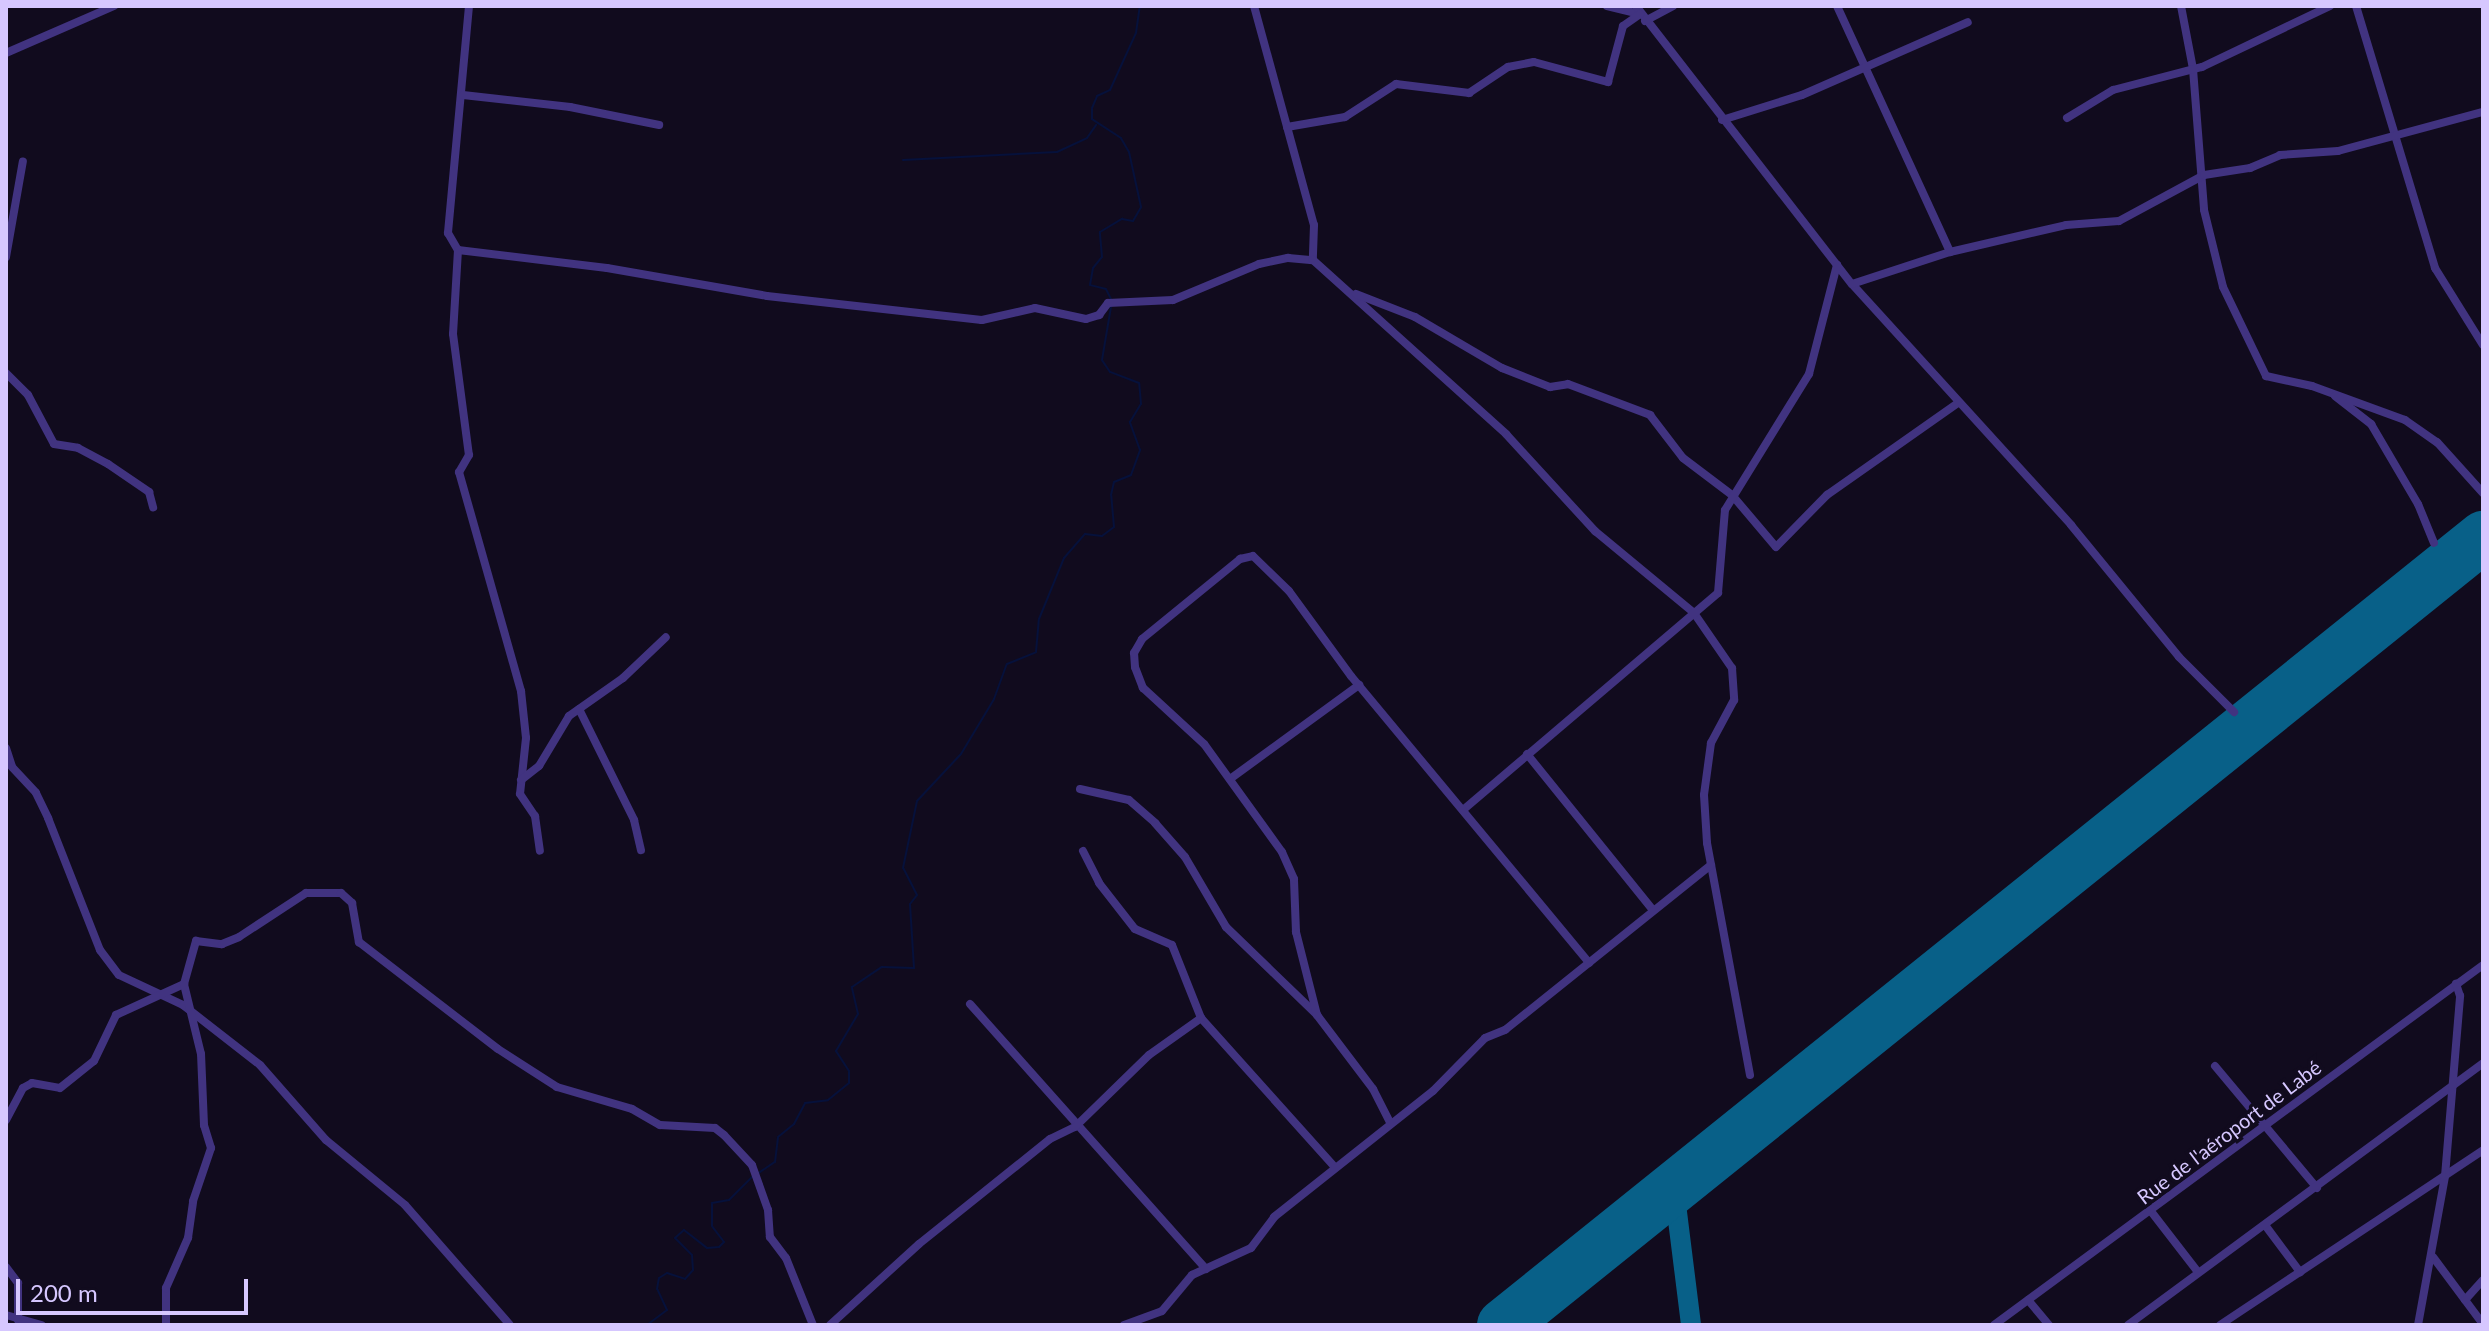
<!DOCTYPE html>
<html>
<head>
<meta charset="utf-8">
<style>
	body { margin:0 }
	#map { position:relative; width:2489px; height:1331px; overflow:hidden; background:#110b1e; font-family:Lato,sans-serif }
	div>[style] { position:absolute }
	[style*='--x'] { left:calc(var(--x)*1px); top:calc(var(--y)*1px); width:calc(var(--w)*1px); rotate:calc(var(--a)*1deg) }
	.stream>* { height:2px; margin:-1px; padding:0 1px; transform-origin:1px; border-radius:1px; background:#06113b }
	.taxiway>* { height:20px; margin:-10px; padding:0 10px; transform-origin:10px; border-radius:10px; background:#086088 }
	.runway>* { height:52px; margin:-26px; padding:0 26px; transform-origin:26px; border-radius:26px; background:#086088 }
	.minor>* { height:8px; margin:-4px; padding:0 4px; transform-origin:4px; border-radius:4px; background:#413380 }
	span { translate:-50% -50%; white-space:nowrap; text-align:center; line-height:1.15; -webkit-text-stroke:7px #110b1e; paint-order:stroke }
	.street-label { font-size:20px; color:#d6c7ff }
	.frame { position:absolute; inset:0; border:8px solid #d6c7ff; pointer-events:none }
	.scale { position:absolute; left:16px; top:1279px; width:232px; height:36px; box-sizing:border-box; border:4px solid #d6c7ff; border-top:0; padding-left:10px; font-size:24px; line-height:28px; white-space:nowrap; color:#d6c7ff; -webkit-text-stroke:6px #110b1e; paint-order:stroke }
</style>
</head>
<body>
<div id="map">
	<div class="stream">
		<i style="--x:903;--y:160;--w:154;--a:-3"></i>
		<i style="--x:1057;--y:152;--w:33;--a:-25"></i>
		<i style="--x:1087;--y:138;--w:16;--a:-55"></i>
		<i style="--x:1112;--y:301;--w:13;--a:-117"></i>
		<i style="--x:1106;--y:289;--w:16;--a:-166"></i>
		<i style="--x:1090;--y:285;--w:17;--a:-80"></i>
		<i style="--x:1093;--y:268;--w:14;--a:-51"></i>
		<i style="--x:1102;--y:257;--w:25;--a:-95"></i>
		<i style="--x:1100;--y:232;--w:26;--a:-31"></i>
		<i style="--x:1122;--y:219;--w:11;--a:10"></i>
		<i style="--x:1133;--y:221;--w:16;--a:-60"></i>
		<i style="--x:1141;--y:207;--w:56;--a:-102.3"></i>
		<i style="--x:1129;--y:152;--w:16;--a:-120"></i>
		<i style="--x:1121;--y:138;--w:35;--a:-147"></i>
		<i style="--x:1092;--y:119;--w:11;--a:-90"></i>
		<i style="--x:1092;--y:108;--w:13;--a:-67"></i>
		<i style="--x:1097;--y:96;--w:14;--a:-25"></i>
		<i style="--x:1110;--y:90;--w:63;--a:-65.5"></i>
		<i style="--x:1136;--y:33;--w:27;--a:-82"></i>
		<i style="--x:757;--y:1174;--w:22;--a:-34"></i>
		<i style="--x:775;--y:1162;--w:25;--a:-83"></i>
		<i style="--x:778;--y:1137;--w:21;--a:-39"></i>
		<i style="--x:794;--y:1124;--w:24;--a:-62"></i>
		<i style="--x:805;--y:1103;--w:23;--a:-7"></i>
		<i style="--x:828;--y:1100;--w:27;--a:-39"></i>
		<i style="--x:849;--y:1083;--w:12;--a:-90"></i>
		<i style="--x:849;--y:1071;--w:24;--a:-123"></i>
		<i style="--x:836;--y:1051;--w:43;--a:-59.3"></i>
		<i style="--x:858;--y:1014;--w:28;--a:-103"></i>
		<i style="--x:852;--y:987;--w:36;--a:-34"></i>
		<i style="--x:882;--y:967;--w:32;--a:2"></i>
		<i style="--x:914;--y:968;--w:64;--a:-93.6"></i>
		<i style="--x:910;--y:904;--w:11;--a:-52"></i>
		<i style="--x:917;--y:895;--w:30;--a:-117"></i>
		<i style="--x:903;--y:868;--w:68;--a:-78.2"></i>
		<i style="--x:917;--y:801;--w:64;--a:-46.9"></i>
		<i style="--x:961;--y:754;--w:64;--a:-59"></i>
		<i style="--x:994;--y:699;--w:37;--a:-70"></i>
		<i style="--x:1007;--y:664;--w:31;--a:-22"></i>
		<i style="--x:1036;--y:652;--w:33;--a:-85"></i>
		<i style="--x:1039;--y:619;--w:66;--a:-67.7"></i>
		<i style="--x:1064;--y:558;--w:32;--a:-49"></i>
		<i style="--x:1085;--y:534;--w:17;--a:7"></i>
		<i style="--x:1102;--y:536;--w:15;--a:-37"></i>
		<i style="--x:1114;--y:527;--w:32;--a:-95"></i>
		<i style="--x:1111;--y:495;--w:13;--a:-77"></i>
		<i style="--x:1114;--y:482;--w:18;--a:-22"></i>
		<i style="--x:1131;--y:475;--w:27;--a:-70"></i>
		<i style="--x:1140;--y:450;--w:30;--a:-110"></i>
		<i style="--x:1130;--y:422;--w:21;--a:-59"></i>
		<i style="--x:1141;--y:404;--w:21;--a:-95"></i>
		<i style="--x:1139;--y:383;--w:31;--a:-159"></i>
		<i style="--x:1110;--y:372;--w:14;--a:-124"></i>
		<i style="--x:1102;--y:360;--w:54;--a:-80.4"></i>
		<i style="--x:647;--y:1325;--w:25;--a:-37"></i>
		<i style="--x:667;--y:1310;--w:23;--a:-115"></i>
		<i style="--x:657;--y:1289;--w:11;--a:-80"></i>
		<i style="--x:659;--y:1278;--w:9;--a:-32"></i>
		<i style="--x:667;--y:1273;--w:19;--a:18"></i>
		<i style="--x:685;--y:1279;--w:12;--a:-48"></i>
		<i style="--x:693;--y:1270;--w:15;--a:-94"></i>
		<i style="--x:692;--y:1255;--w:24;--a:-135"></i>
		<i style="--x:675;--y:1238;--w:12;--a:-42"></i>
		<i style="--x:684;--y:1230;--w:29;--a:38"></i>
		<i style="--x:707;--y:1248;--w:12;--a:-5"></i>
		<i style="--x:719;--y:1247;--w:7;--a:-45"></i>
		<i style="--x:724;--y:1242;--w:20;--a:-127"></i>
		<i style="--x:712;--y:1226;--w:23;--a:-90"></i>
		<i style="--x:712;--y:1203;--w:17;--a:-10"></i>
		<i style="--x:729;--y:1200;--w:33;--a:-45"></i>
	</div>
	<div class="taxiway">
		<i style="--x:1674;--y:1188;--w:138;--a:82.9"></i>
	</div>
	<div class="runway">
		<i style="--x:1503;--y:1325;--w:1258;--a:-38.8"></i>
	</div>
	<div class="minor">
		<i style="--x:469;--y:6;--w:228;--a:95.3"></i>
		<i style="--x:448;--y:233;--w:20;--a:60"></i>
		<i style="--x:458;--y:250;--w:150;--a:6.9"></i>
		<i style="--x:607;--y:268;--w:162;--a:9.9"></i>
		<i style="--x:767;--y:296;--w:216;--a:6.4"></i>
		<i style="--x:982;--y:320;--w:54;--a:-12.8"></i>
		<i style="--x:1035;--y:308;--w:52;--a:12.2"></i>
		<i style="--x:1086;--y:319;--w:14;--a:-17"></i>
		<i style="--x:1099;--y:315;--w:15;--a:-53"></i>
		<i style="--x:1108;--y:303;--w:65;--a:-2.6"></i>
		<i style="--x:1173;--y:300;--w:93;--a:-22.7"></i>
		<i style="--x:1259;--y:264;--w:30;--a:-12"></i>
		<i style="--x:1288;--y:258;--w:25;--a:5"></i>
		<i style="--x:1254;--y:6;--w:227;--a:74.7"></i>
		<i style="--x:1314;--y:225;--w:35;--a:92"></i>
		<i style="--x:1313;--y:260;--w:260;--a:42"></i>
		<i style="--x:1506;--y:434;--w:132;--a:47.5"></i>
		<i style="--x:1595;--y:531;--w:129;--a:39.6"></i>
		<i style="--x:1694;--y:613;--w:67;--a:55.4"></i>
		<i style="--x:1732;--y:668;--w:32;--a:86"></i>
		<i style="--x:1734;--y:700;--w:49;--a:118.1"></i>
		<i style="--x:1711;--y:743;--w:52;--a:97.7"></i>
		<i style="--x:1704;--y:795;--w:48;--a:86.4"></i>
		<i style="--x:1707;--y:843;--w:236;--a:79.5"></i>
		<i style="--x:1607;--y:6;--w:34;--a:14"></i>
		<i style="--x:1636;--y:6;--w:352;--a:52.2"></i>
		<i style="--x:1852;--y:284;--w:326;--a:47.7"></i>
		<i style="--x:2071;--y:525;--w:171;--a:50.7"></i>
		<i style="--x:2179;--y:657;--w:78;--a:45"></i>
		<i style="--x:1837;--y:6;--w:271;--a:65.3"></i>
		<i style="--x:2181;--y:6;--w:64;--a:79.2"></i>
		<i style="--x:2193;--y:69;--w:141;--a:85.5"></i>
		<i style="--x:2204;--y:210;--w:79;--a:76.1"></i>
		<i style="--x:2223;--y:287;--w:99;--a:64.2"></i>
		<i style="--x:2266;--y:376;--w:47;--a:12.3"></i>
		<i style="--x:2312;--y:386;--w:99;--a:20.1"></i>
		<i style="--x:2405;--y:420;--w:39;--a:35"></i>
		<i style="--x:2437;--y:442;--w:69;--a:48"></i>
		<i style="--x:2356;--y:6;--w:274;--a:73.2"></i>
		<i style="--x:2435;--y:268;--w:91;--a:58.1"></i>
		<i style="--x:1645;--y:21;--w:32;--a:-28"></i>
		<i style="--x:6;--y:53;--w:118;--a:-23.5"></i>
		<i style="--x:463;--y:95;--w:108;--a:6.4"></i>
		<i style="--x:570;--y:107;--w:91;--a:11.4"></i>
		<i style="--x:2067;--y:118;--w:54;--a:-31.3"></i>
		<i style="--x:2113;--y:90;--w:92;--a:-14.5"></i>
		<i style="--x:2202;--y:67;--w:142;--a:-25.5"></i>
		<i style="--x:1722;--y:120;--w:84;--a:-17.4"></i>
		<i style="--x:1802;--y:95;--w:181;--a:-23.7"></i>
		<i style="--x:1287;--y:127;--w:59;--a:-9.8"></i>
		<i style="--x:1345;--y:117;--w:61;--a:-32.9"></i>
		<i style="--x:1396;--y:84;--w:74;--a:7"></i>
		<i style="--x:1469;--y:93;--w:47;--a:-33.7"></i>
		<i style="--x:1508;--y:67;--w:26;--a:-11"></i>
		<i style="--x:1534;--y:62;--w:77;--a:15.1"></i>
		<i style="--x:1608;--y:82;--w:58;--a:-75"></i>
		<i style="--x:1623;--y:26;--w:21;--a:-35"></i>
		<i style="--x:458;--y:250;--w:84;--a:93.4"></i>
		<i style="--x:453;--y:334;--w:122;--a:82.5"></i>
		<i style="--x:469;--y:455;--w:20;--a:120"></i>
		<i style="--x:459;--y:472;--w:228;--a:74.2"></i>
		<i style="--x:521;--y:691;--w:47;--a:83.9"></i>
		<i style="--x:526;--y:738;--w:56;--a:96.1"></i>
		<i style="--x:520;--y:794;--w:27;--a:56"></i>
		<i style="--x:535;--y:816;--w:35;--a:82"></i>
		<i style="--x:6;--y:257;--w:97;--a:-80"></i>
		<i style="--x:1852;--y:284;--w:103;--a:-18.1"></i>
		<i style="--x:1950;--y:252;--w:119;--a:-13.1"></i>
		<i style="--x:2066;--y:225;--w:53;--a:-4.3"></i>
		<i style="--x:2119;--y:221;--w:97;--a:-28.4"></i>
		<i style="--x:2204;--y:175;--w:47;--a:-8.7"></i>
		<i style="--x:2250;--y:168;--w:33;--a:-23"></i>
		<i style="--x:2280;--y:155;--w:58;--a:-3.9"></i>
		<i style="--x:2338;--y:151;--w:150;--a:-15.1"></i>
		<i style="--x:1356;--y:294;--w:63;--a:21.3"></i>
		<i style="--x:1415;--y:317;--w:101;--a:30.4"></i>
		<i style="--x:1502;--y:368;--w:52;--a:21.6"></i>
		<i style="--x:1550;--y:387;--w:18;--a:-9"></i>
		<i style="--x:1568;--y:384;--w:88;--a:20.7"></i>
		<i style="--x:1650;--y:415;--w:54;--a:52.5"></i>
		<i style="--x:1683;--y:458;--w:61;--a:37.1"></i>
		<i style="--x:1732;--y:495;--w:68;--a:49.8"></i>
		<i style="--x:1776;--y:547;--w:73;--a:-45.6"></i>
		<i style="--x:1827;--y:495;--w:160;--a:-35.1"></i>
		<i style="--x:6;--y:373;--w:31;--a:45"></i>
		<i style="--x:28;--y:395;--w:55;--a:62"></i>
		<i style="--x:54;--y:444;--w:24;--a:9"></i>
		<i style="--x:78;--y:448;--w:34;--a:28"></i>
		<i style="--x:108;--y:464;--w:50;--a:34.3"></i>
		<i style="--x:149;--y:492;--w:16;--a:75"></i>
		<i style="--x:2335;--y:396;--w:46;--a:37.9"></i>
		<i style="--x:2371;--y:424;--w:93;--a:59.6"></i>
		<i style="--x:2418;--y:504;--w:42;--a:67.7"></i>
		<i style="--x:579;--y:709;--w:124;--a:63.6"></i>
		<i style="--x:634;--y:820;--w:31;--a:77"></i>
		<i style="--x:6;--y:748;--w:20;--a:72"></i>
		<i style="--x:12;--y:767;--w:35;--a:47"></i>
		<i style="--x:36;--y:793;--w:28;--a:64"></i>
		<i style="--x:48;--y:818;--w:142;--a:68.5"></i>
		<i style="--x:100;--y:950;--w:31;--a:53"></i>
		<i style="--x:119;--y:975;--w:71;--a:25.1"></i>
		<i style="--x:183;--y:1005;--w:98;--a:37.9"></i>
		<i style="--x:260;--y:1065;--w:100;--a:48.7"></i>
		<i style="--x:326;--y:1140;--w:102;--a:39.4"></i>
		<i style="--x:405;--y:1205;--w:159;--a:48.8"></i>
		<i style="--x:1527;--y:754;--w:199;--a:51.1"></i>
		<i style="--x:1230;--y:779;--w:160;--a:-36.1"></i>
		<i style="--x:521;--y:780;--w:23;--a:-38"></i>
		<i style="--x:539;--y:766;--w:58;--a:-59"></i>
		<i style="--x:569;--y:716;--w:66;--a:-35.1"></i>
		<i style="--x:623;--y:678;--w:59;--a:-43.6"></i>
		<i style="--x:1080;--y:789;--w:50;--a:12.7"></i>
		<i style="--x:1129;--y:800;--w:35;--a:41"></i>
		<i style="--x:1155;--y:823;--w:45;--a:48.6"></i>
		<i style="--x:1185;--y:857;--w:81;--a:59.6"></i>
		<i style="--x:1226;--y:927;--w:127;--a:44"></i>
		<i style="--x:1317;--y:1015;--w:93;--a:52.9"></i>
		<i style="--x:1373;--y:1089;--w:39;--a:63"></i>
		<i style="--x:1463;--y:810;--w:335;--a:-40.4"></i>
		<i style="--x:1718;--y:593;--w:83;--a:-85.2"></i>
		<i style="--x:1725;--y:510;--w:160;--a:-58.3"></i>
		<i style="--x:1809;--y:374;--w:113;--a:-75.6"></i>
		<i style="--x:1083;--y:851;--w:36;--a:63"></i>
		<i style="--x:1099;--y:883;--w:58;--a:52"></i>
		<i style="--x:1135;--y:929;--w:40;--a:23.4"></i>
		<i style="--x:1172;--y:945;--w:79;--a:68.3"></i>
		<i style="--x:1201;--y:1018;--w:199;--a:48.1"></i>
		<i style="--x:970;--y:1004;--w:355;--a:48.3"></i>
		<i style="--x:1317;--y:1015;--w:86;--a:-104.2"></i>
		<i style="--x:1296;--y:932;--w:53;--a:-92.2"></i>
		<i style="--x:1294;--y:879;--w:30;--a:-114"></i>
		<i style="--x:1282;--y:852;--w:133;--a:-125.8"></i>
		<i style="--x:1204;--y:744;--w:83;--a:-137.4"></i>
		<i style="--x:1143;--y:688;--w:22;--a:-111"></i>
		<i style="--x:1135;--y:667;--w:14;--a:-94"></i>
		<i style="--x:1134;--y:653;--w:16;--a:-60"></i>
		<i style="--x:1142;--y:639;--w:127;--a:-39.2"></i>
		<i style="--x:1240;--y:559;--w:13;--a:-13"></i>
		<i style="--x:1253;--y:556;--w:50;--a:44.2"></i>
		<i style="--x:1289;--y:591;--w:105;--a:53.9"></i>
		<i style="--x:1351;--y:676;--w:373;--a:50.3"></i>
		<i style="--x:2215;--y:1066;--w:159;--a:50.1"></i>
		<i style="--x:6;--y:1120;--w:36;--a:-62"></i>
		<i style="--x:23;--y:1088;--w:10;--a:-29"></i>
		<i style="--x:32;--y:1083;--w:28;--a:10"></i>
		<i style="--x:60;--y:1088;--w:43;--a:-38.5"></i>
		<i style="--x:94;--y:1061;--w:51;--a:-64.4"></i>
		<i style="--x:116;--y:1015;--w:75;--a:-24.5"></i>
		<i style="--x:184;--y:984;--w:45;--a:-74.4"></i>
		<i style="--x:196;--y:941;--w:26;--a:7"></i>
		<i style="--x:222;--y:944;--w:18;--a:-22"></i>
		<i style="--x:239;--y:937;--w:80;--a:-33.3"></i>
		<i style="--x:306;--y:893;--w:35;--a:0"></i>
		<i style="--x:341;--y:893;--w:15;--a:42"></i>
		<i style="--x:352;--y:903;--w:40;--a:80"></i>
		<i style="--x:359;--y:942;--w:175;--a:37.6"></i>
		<i style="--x:498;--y:1049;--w:70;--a:32.8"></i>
		<i style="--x:557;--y:1087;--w:78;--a:16.3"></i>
		<i style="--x:632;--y:1109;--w:32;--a:30"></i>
		<i style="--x:660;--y:1125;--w:55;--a:3.1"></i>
		<i style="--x:715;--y:1128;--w:11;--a:38"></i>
		<i style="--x:724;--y:1135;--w:41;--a:47"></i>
		<i style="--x:752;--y:1165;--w:48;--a:70.4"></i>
		<i style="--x:768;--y:1210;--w:27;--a:86"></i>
		<i style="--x:770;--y:1237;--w:26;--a:53"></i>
		<i style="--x:786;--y:1258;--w:72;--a:68.1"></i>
		<i style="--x:2150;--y:1210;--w:78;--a:52.3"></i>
		<i style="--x:2265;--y:1225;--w:59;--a:53.3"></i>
		<i style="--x:2433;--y:1257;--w:84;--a:53.3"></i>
		<i style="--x:6;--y:1267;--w:20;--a:53"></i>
		<i style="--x:18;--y:1283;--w:37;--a:90"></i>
		<i style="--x:2028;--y:1300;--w:33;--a:50"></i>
		<i style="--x:2465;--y:1300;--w:27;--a:-48"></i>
		<i style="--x:6;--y:1315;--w:37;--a:16"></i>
		<i style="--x:166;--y:1325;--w:37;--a:-90"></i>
		<i style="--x:166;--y:1288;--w:55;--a:-66.3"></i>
		<i style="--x:188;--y:1238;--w:37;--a:-82"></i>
		<i style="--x:193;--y:1201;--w:56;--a:-71.2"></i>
		<i style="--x:211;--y:1148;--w:24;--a:-107"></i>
		<i style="--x:204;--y:1125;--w:71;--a:-92.4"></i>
		<i style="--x:201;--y:1054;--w:72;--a:-103.7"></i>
		<i style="--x:830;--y:1325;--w:120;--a:-42.3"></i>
		<i style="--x:919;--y:1244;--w:168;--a:-38.7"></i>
		<i style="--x:1050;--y:1139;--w:28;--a:-26"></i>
		<i style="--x:1075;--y:1127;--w:103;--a:-44.2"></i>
		<i style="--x:1149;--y:1055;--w:64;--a:-35.4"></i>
		<i style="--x:1124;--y:1325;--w:40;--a:-20.2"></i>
		<i style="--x:1162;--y:1311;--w:47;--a:-50.2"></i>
		<i style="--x:1192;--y:1275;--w:65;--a:-24.6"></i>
		<i style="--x:1251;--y:1248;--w:39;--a:-53"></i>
		<i style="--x:1274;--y:1217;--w:203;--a:-38.4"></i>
		<i style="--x:1433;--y:1091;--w:74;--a:-45.5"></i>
		<i style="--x:1485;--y:1038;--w:22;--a:-22"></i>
		<i style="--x:1505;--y:1030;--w:264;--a:-38.7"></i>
		<i style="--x:1994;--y:1325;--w:607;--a:-36.36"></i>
		<i style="--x:2128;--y:1325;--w:441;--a:-36.4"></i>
		<i style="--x:2220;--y:1325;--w:316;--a:-33.6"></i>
		<i style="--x:2418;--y:1325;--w:151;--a:-79.7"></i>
		<i style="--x:2445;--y:1176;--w:181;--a:-85.2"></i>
		<i style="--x:2460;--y:996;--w:13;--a:-108"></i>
	</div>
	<div class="street-label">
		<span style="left:2229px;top:1132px;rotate:-37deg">Rue de l'aéroport de Labé</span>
	</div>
	<div class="frame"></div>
	<div class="scale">200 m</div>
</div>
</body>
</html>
